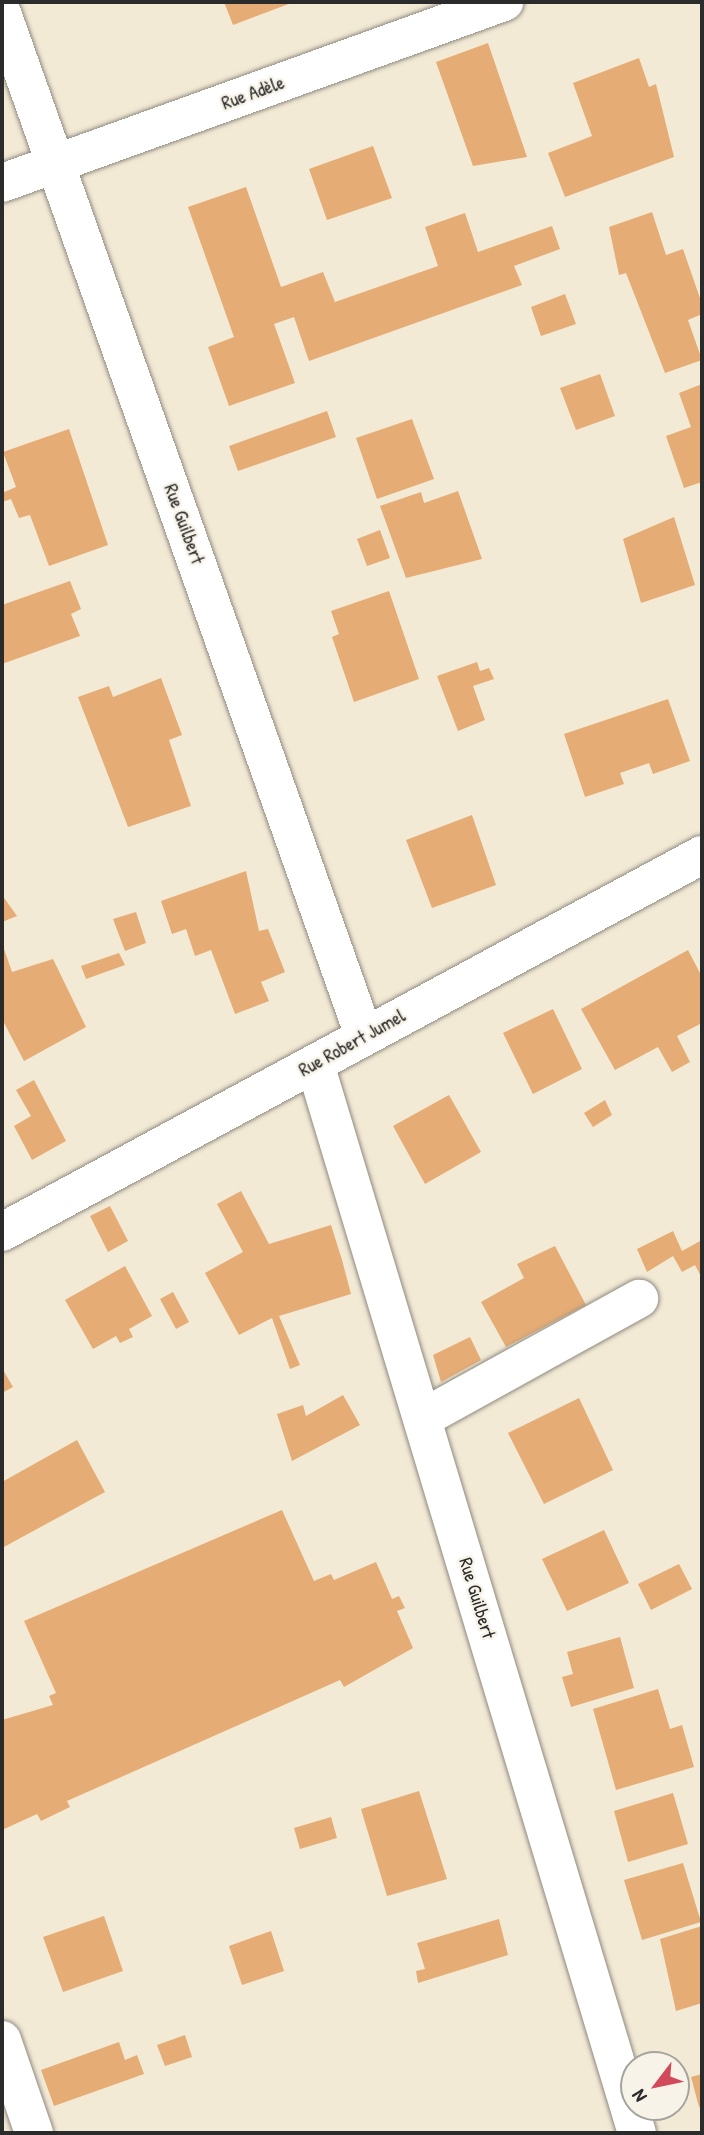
<!DOCTYPE html>
<html>
<head>
<meta charset="utf-8">
<style>
	body { margin:0 }
	#map { position:relative; width:704px; height:2135px; overflow:hidden; background:#f3ead5; font-family:"Patrick Hand",sans-serif }
	div>[style] { position:absolute }
	[style*='--x'] { left:calc(var(--x)*1px); top:calc(var(--y)*1px); width:calc(var(--w)*1px); rotate:calc(var(--a)*1deg) }
	.building>* { inset:0; background:#e5ac75 }
	.roads { filter:drop-shadow(0 0 2px #8f8a80) drop-shadow(0 0 2px #8f8a80) }
	.street>* { height:38px; margin:-19px; padding:0 19px; transform-origin:19px; border-radius:19px; background:#fff }
	span { translate:-50% -50%; white-space:nowrap; text-align:center; line-height:1.15; -webkit-text-stroke:5px #f7f3e8; paint-order:stroke }
	.street-label { font-size:19px; color:#2b2b2b }
	.frame { position:absolute; inset:0; border:4px solid #2b2b2b; pointer-events:none }
	.north { position:absolute; left:620px; top:2051px; width:70px; height:70px; box-sizing:border-box; background:#f7f3e8; border:2px solid #a5a39c; border-radius:50%; rotate:238deg; font-size:19px; font-weight:700; line-height:28px; text-align:center; color:#2b2b2b }
	.north::after { content:''; display:block; margin:auto; width:24px; height:32px; background:#d1495b; clip-path:polygon(50% 0,100% 100%,50% 72%,0 100%) }
</style>
</head>
<body>
<div id="map">
	<div class="building">
		<i style="clip-path:polygon(224px 2px,294px 2px,233px 25px)"></i>
		<i style="clip-path:polygon(488px 43px,527px 157px,473px 166px,436px 62px)"></i>
		<i style="clip-path:polygon(639px 58px,649px 87px,656px 84px,674px 157px,565px 197px,548px 153px,592px 136px,573px 83px)"></i>
		<i style="clip-path:polygon(373px 146px,392px 198px,327px 220px,309px 169px)"></i>
		<i style="clip-path:polygon(246px 187px,281px 287px,323px 272px,335px 302px,438px 266px,425px 227px,465px 213px,478px 252px,552px 226px,560px 249px,514px 266px,522px 285px,309px 361px,294px 317px,274px 324px,295px 383px,229px 406px,208px 347px,234px 337px,188px 207px)"></i>
		<i style="clip-path:polygon(652px 212px,666px 255px,683px 249px,702px 304px,702px 314px,688px 320px,702px 360px,665px 373px,626px 273px,619px 275px,609px 227px)"></i>
		<i style="clip-path:polygon(565px 294px,576px 324px,541px 336px,531px 307px)"></i>
		<i style="clip-path:polygon(600px 374px,615px 416px,576px 430px,560px 388px)"></i>
		<i style="clip-path:polygon(702px 384px,702px 482px,684px 488px,666px 436px,691px 427px,679px 393px)"></i>
		<i style="clip-path:polygon(327px 411px,336px 437px,238px 471px,229px 446px)"></i>
		<i style="clip-path:polygon(412px 419px,434px 479px,377px 499px,356px 438px)"></i>
		<i style="clip-path:polygon(69px 429px,108px 545px,49px 566px,30px 515px,19px 518px,11px 499px,2px 502px,2px 493px,16px 487px,3px 452px)"></i>
		<i style="clip-path:polygon(458px 491px,482px 559px,406px 578px,380px 506px,421px 492px,424px 503px)"></i>
		<i style="clip-path:polygon(674px 517px,695px 585px,641px 603px,623px 539px)"></i>
		<i style="clip-path:polygon(380px 530px,390px 558px,367px 566px,357px 539px)"></i>
		<i style="clip-path:polygon(70px 581px,81px 609px,71px 614px,80px 636px,2px 664px,2px 605px)"></i>
		<i style="clip-path:polygon(389px 591px,419px 679px,354px 702px,332px 637px,339px 634px,331px 611px)"></i>
		<i style="clip-path:polygon(477px 662px,480px 671px,489px 668px,494px 679px,473px 686px,485px 720px,458px 731px,437px 676px)"></i>
		<i style="clip-path:polygon(161px 678px,182px 735px,169px 740px,191px 806px,128px 827px,78px 697px,109px 686px,113px 697px)"></i>
		<i style="clip-path:polygon(668px 699px,690px 761px,653px 774px,649px 763px,620px 773px,624px 784px,585px 797px,564px 734px)"></i>
		<i style="clip-path:polygon(472px 815px,496px 885px,432px 908px,406px 840px)"></i>
		<i style="clip-path:polygon(246px 871px,259px 931px,268px 929px,285px 972px,261px 982px,269px 1001px,235px 1014px,211px 950px,195px 956px,186px 929px,172px 934px,161px 901px)"></i>
		<i style="clip-path:polygon(2px 895px,17px 916px,2px 922px)"></i>
		<i style="clip-path:polygon(136px 912px,146px 943px,125px 951px,113px 919px)"></i>
		<i style="clip-path:polygon(2px 943px,12px 972px,53px 959px,86px 1027px,24px 1061px,2px 1019px)"></i>
		<i style="clip-path:polygon(688px 950px,702px 977px,702px 1023px,677px 1036px,690px 1062px,672px 1072px,658px 1047px,615px 1070px,581px 1009px)"></i>
		<i style="clip-path:polygon(119px 953px,125px 965px,86px 979px,81px 966px)"></i>
		<i style="clip-path:polygon(553px 1009px,582px 1069px,533px 1094px,503px 1033px)"></i>
		<i style="clip-path:polygon(34px 1080px,66px 1141px,32px 1160px,14px 1126px,31px 1116px,16px 1090px)"></i>
		<i style="clip-path:polygon(449px 1095px,481px 1152px,425px 1184px,393px 1126px)"></i>
		<i style="clip-path:polygon(605px 1100px,612px 1115px,593px 1127px,584px 1113px)"></i>
		<i style="clip-path:polygon(241px 1191px,269px 1244px,331px 1225px,342px 1260px,351px 1294px,279px 1316px,300px 1365px,290px 1369px,272px 1318px,239px 1335px,205px 1273px,243px 1252px,217px 1204px)"></i>
		<i style="clip-path:polygon(110px 1206px,128px 1241px,108px 1252px,90px 1216px)"></i>
		<i style="clip-path:polygon(673px 1231px,682px 1251px,702px 1240px,702px 1278px,695px 1265px,682px 1272px,673px 1256px,647px 1272px,637px 1249px)"></i>
		<i style="clip-path:polygon(555px 1246px,586px 1305px,506px 1347px,481px 1302px,524px 1278px,517px 1264px)"></i>
		<i style="clip-path:polygon(125px 1266px,152px 1316px,129px 1329px,133px 1337px,120px 1343px,116px 1336px,93px 1349px,65px 1300px)"></i>
		<i style="clip-path:polygon(173px 1292px,189px 1322px,176px 1329px,160px 1299px)"></i>
		<i style="clip-path:polygon(470px 1337px,481px 1360px,441px 1382px,433px 1355px)"></i>
		<i style="clip-path:polygon(2px 1368px,13px 1387px,2px 1393px)"></i>
		<i style="clip-path:polygon(343px 1395px,360px 1425px,292px 1461px,277px 1414px,303px 1405px,306px 1416px)"></i>
		<i style="clip-path:polygon(579px 1398px,613px 1470px,544px 1504px,508px 1433px)"></i>
		<i style="clip-path:polygon(77px 1440px,105px 1492px,2px 1548px,2px 1482px)"></i>
		<i style="clip-path:polygon(282px 1510px,314px 1581px,331px 1574px,334px 1580px,376px 1562px,392px 1599px,399px 1596px,405px 1608px,397px 1611px,413px 1648px,344px 1687px,340px 1680px,331px 1684px,67px 1801px,70px 1807px,41px 1821px,37px 1814px,2px 1830px,2px 1720px,53px 1705px,49px 1696px,56px 1693px,24px 1621px)"></i>
		<i style="clip-path:polygon(604px 1530px,629px 1583px,567px 1611px,542px 1559px)"></i>
		<i style="clip-path:polygon(679px 1564px,692px 1589px,651px 1610px,638px 1584px)"></i>
		<i style="clip-path:polygon(620px 1637px,634px 1688px,571px 1707px,562px 1677px,573px 1674px,567px 1652px)"></i>
		<i style="clip-path:polygon(658px 1689px,670px 1729px,682px 1725px,694px 1767px,616px 1790px,593px 1709px)"></i>
		<i style="clip-path:polygon(419px 1791px,447px 1879px,387px 1896px,361px 1809px)"></i>
		<i style="clip-path:polygon(673px 1793px,688px 1844px,628px 1862px,614px 1811px)"></i>
		<i style="clip-path:polygon(331px 1817px,337px 1838px,300px 1849px,294px 1828px)"></i>
		<i style="clip-path:polygon(683px 1863px,701px 1922px,642px 1940px,624px 1880px)"></i>
		<i style="clip-path:polygon(104px 1916px,123px 1971px,63px 1992px,43px 1937px)"></i>
		<i style="clip-path:polygon(499px 1919px,508px 1955px,418px 1983px,416px 1971px,425px 1969px,417px 1943px)"></i>
		<i style="clip-path:polygon(702px 1926px,702px 2003px,676px 2011px,660px 1939px)"></i>
		<i style="clip-path:polygon(271px 1931px,284px 1971px,242px 1985px,229px 1946px)"></i>
		<i style="clip-path:polygon(185px 2035px,192px 2057px,165px 2066px,157px 2045px)"></i>
		<i style="clip-path:polygon(119px 2042px,125px 2060px,137px 2055px,144px 2074px,54px 2106px,41px 2070px)"></i>
		<i style="clip-path:polygon(702px 2074px,702px 2106px,699px 2107px,691px 2077px)"></i>
	</div>
	<div class="roads">
		<div class="street">
			<i style="--x:2;--y:13;--w:1085;--a:70.51"></i>
			<i style="--x:2;--y:183;--w:534;--a:-19.83"></i>
			<i style="--x:315;--y:1064;--w:1116;--a:73.24"></i>
			<i style="--x:2;--y:1232;--w:795;--a:-28.31"></i>
			<i style="--x:423;--y:1418;--w:247;--a:-28.9"></i>
			<i style="--x:2;--y:2040;--w:98;--a:71"></i>
		</div>
	</div>
	<div class="street-label">
		<span style="left:253px;top:93px;rotate:-20deg">Rue Adèle</span>
		<span style="left:184px;top:524px;rotate:70deg">Rue Guilbert</span>
		<span style="left:352px;top:1043px;rotate:-29deg">Rue Robert Jumel</span>
		<span style="left:477px;top:1598px;rotate:73deg">Rue Guilbert</span>
	</div>
	<div class="frame"></div>
	<div class="north">N</div>
</div>
</body>
</html>
